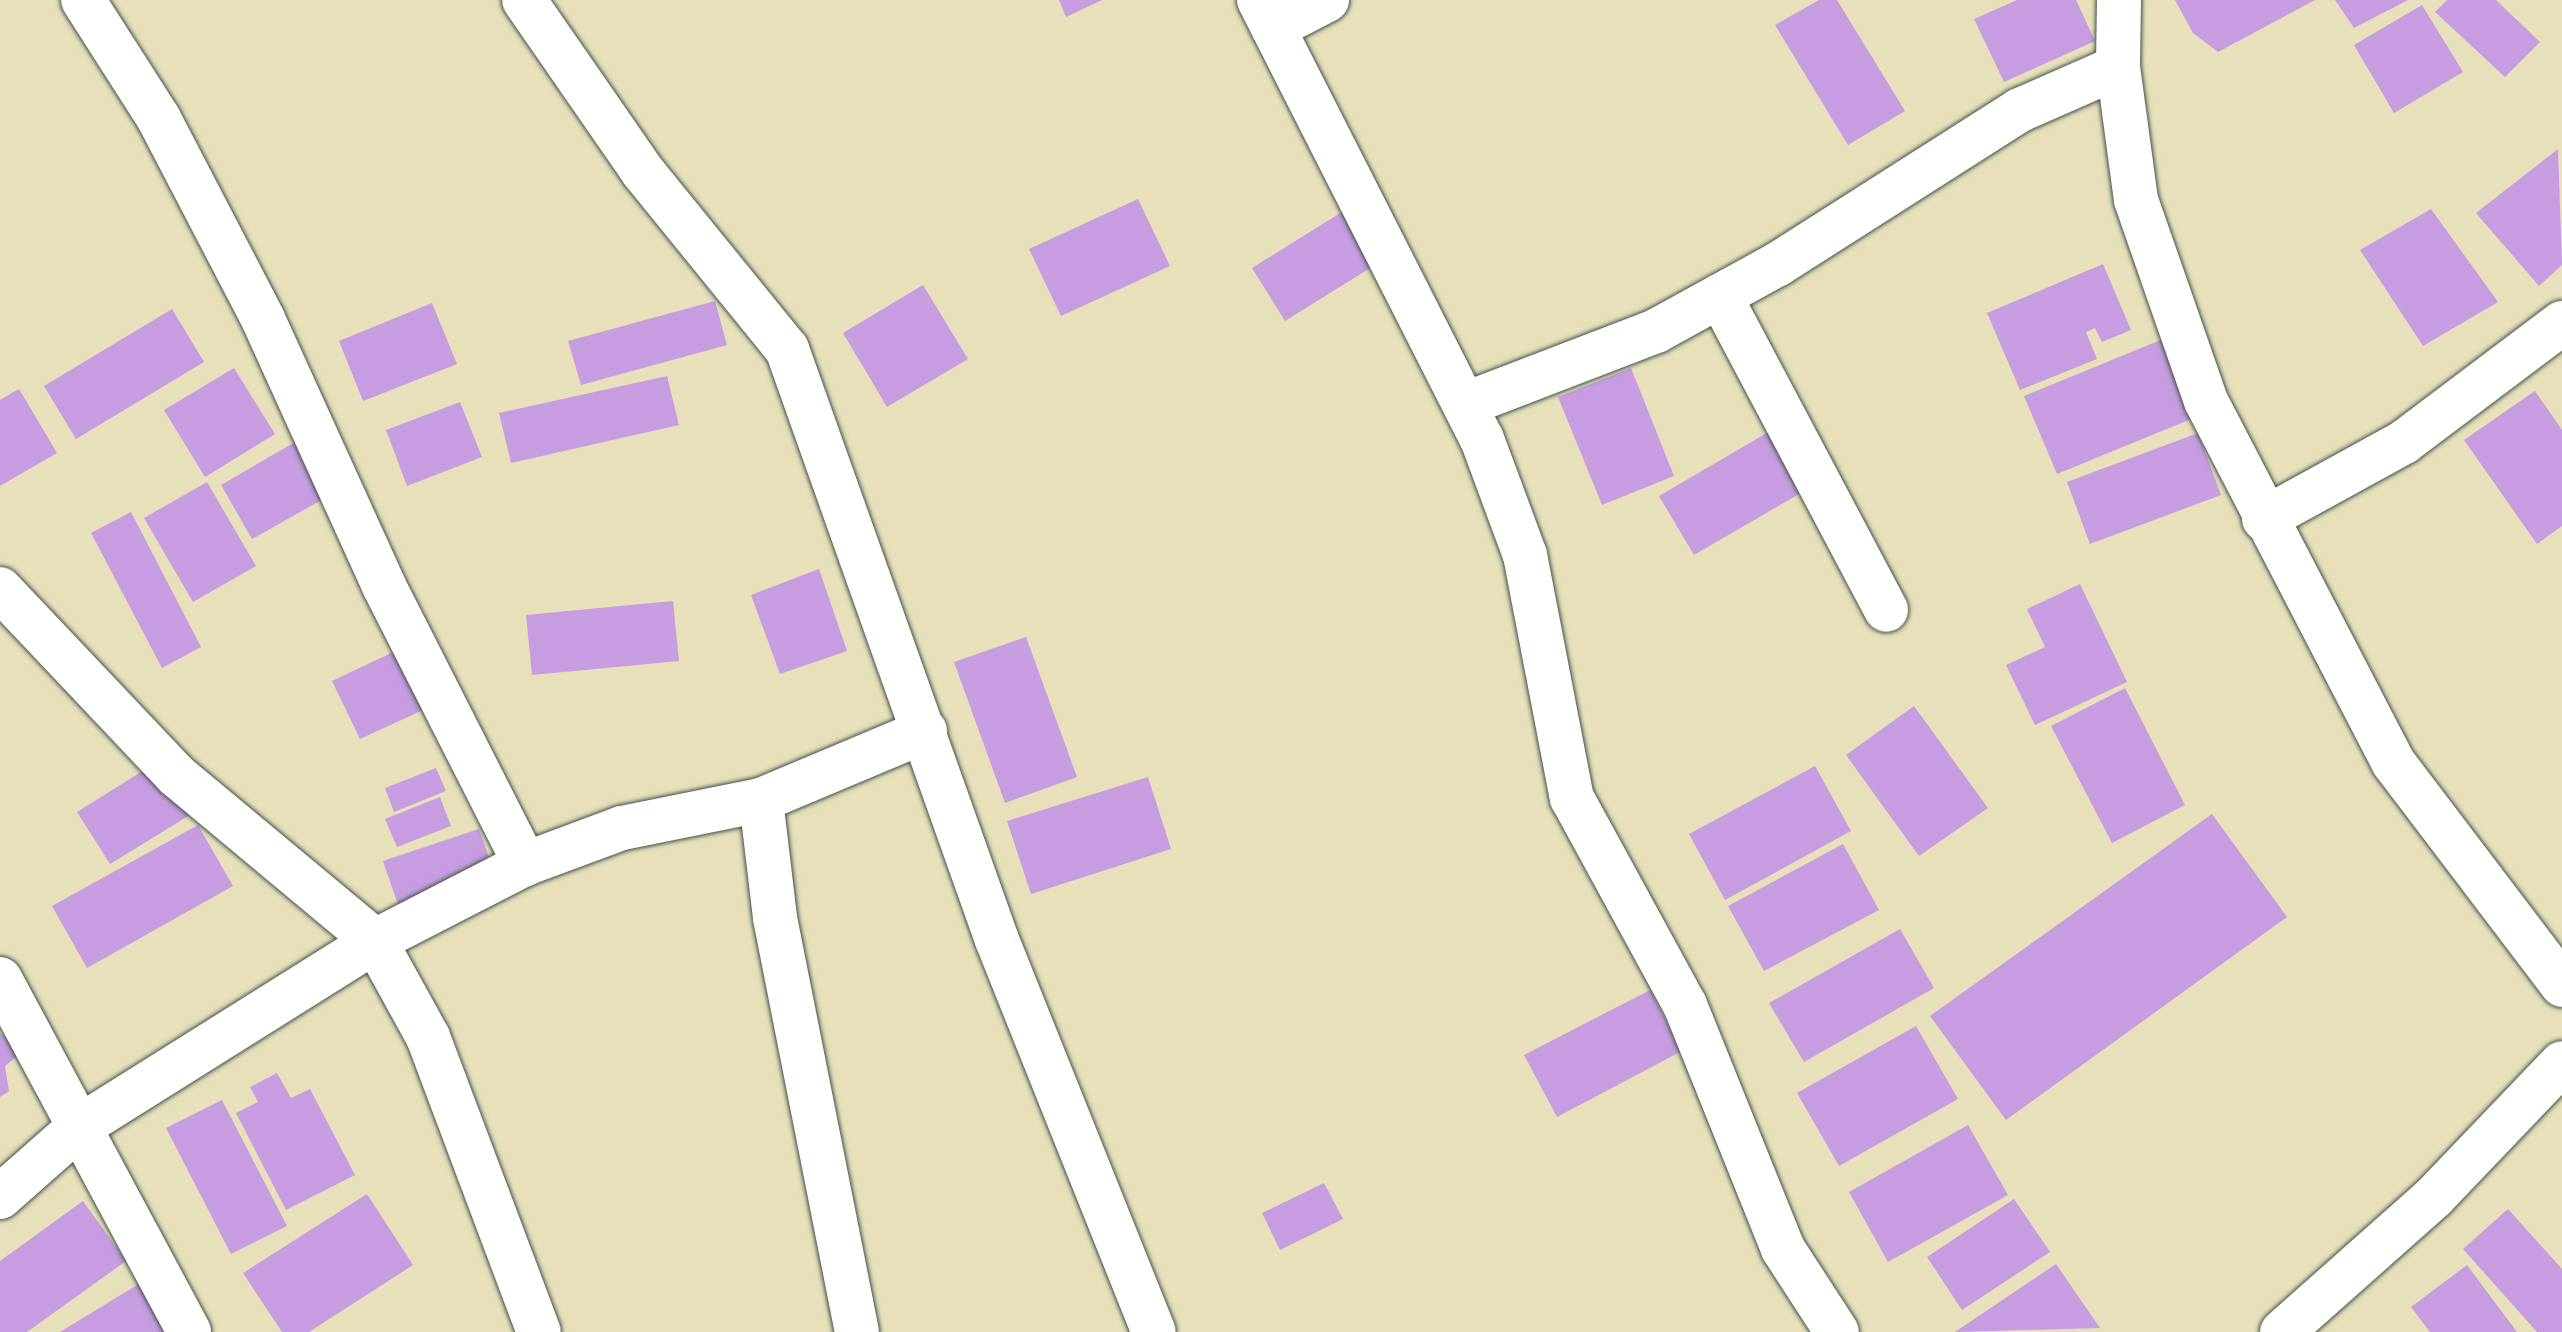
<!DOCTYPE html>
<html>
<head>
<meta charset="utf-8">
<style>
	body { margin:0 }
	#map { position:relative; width:2562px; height:1332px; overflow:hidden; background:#e7e0bb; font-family:"Shantell Sans",sans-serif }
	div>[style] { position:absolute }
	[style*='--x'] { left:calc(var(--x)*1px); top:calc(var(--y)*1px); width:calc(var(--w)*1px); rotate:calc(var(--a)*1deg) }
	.building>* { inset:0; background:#c79ce1 }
	.roads { filter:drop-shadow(0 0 2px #3d5548) drop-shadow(0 0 2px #3d5548) }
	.minor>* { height:44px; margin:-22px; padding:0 22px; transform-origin:22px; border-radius:22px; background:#fff }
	span { translate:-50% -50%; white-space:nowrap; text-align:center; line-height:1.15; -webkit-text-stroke:7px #fff; paint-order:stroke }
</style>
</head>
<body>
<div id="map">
	<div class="building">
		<i style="clip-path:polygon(1059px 0,1102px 0,1066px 17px)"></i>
		<i style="clip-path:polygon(1819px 0,1837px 0,1905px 111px,1848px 145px,1775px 25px)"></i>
		<i style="clip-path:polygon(2017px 0,2076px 0,2095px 41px,2004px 82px,1974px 19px)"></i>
		<i style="clip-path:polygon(2175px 0,2315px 0,2218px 52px,2193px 33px)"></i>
		<i style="clip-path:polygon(2335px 0,2408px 0,2354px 28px)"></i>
		<i style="clip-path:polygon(2447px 0,2496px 0,2540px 42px,2505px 77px,2435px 12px)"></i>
		<i style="clip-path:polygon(2422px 5px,2463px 72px,2394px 113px,2354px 45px)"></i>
		<i style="clip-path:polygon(2558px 149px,2562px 265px,2539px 286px,2476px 213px)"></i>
		<i style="clip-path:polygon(1138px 199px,1170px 266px,1061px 316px,1029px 249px)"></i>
		<i style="clip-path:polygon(1350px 207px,1383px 260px,1285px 321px,1252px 268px)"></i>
		<i style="clip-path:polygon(2431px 209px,2498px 302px,2423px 346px,2360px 250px)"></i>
		<i style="clip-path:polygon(2103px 264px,2131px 330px,2102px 342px,2095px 328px,2086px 332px,2097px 359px,2020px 390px,1987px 313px)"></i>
		<i style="clip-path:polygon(923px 285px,968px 359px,887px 407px,843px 333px)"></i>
		<i style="clip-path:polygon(715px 301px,727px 345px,581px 385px,568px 341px)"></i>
		<i style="clip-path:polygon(432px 303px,457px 364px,363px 401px,339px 341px)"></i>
		<i style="clip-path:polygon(172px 309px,204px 362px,76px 439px,44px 386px)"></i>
		<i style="clip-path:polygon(2163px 339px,2196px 417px,2057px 474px,2024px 396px)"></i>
		<i style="clip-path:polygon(234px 368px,275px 434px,205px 477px,164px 410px)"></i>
		<i style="clip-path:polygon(1631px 368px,1674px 476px,1602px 505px,1558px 397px)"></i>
		<i style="clip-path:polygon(667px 376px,679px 425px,511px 463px,499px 413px)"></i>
		<i style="clip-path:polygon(19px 389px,57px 453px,0 486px,0 400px)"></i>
		<i style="clip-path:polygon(2535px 391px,2562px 430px,2562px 526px,2537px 544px,2464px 440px)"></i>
		<i style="clip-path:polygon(460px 402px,482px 457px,407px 486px,386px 430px)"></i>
		<i style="clip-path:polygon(1777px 427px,1811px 487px,1694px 555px,1659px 496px)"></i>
		<i style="clip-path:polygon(2198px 433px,2221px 495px,2090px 544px,2067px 482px)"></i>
		<i style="clip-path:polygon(302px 438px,334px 493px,252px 539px,221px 485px)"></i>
		<i style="clip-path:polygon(207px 482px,256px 566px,193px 602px,144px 518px)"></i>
		<i style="clip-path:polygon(131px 512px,201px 647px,162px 668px,91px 533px)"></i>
		<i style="clip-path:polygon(819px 569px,847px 651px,780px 674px,751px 595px)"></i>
		<i style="clip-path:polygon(2080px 584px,2127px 682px,2035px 725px,2006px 665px,2045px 647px,2027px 609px)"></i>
		<i style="clip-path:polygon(673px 601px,679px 661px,532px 675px,526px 615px)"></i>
		<i style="clip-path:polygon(1026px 637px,1077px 777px,1005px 803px,954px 662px)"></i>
		<i style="clip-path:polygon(408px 645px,436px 704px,360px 739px,332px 681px)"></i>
		<i style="clip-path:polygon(2125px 688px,2185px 805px,2112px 843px,2051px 726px)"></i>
		<i style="clip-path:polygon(1914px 706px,1988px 808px,1919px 856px,1846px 755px)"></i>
		<i style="clip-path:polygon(157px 762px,190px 815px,110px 864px,77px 812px)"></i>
		<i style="clip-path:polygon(1815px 766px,1851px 831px,1725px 900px,1689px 834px)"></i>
		<i style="clip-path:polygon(436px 768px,446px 791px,394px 812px,385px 788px)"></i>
		<i style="clip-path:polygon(1148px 777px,1171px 849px,1031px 894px,1007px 821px)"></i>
		<i style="clip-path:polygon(440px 797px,451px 826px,397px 847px,385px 819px)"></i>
		<i style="clip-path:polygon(2212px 814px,2287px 917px,2006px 1120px,1930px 1016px)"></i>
		<i style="clip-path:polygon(198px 825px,233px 886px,87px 968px,52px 906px)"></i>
		<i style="clip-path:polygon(479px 829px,494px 872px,398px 905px,383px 861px)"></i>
		<i style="clip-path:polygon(1843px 844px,1879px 910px,1764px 971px,1728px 906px)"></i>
		<i style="clip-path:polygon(1900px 929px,1934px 988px,1804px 1062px,1769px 1003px)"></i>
		<i style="clip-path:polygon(1650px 990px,1682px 1051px,1557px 1117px,1524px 1055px)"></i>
		<i style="clip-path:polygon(1916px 1026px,1958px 1099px,1839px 1166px,1797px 1093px)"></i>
		<i style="clip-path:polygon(0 1033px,21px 1053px,5px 1066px,9px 1091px,0 1097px)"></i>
		<i style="clip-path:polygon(277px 1073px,291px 1098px,310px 1089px,355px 1175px,286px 1210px,236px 1113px,258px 1102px,250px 1087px)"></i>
		<i style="clip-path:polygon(222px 1100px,287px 1226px,231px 1254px,166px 1128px)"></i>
		<i style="clip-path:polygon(1968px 1125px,2008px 1195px,1888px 1262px,1849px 1192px)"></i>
		<i style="clip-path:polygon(1324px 1183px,1343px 1219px,1280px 1250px,1262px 1213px)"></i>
		<i style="clip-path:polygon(367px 1194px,413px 1265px,309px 1332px,282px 1332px,243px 1273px)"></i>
		<i style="clip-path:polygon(2014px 1199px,2050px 1252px,1962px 1310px,1927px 1257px)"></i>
		<i style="clip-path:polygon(83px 1201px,126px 1261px,27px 1332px,0 1332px,0 1261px)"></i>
		<i style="clip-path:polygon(2508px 1209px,2562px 1269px,2562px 1332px,2537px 1332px,2463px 1249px)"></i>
		<i style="clip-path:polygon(2056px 1264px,2100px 1328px,1955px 1332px)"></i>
		<i style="clip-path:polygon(2467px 1265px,2517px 1332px,2430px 1332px,2411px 1307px)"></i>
		<i style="clip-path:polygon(142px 1282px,172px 1332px,60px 1332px)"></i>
	</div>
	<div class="roads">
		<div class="minor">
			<i style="--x:83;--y:0;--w:141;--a:57.4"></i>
			<i style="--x:159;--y:119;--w:225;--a:62.5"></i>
			<i style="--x:263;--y:319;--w:293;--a:65.6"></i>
			<i style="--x:384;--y:586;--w:312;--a:63.1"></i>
			<i style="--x:524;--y:0;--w:209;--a:55.3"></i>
			<i style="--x:643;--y:172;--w:228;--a:50.9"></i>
			<i style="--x:787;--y:349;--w:627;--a:70.44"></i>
			<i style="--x:997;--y:940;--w:422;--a:68.2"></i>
			<i style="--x:1259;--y:0;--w:492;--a:63.1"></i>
			<i style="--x:1482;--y:439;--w:124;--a:69.7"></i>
			<i style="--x:1525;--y:555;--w:248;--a:79.1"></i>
			<i style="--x:1572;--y:798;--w:236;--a:61.4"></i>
			<i style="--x:1685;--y:1005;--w:263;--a:68.1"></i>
			<i style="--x:1783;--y:1249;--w:99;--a:57"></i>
			<i style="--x:2119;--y:0;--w:67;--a:90.9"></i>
			<i style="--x:2118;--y:67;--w:134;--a:82.3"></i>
			<i style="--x:2136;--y:200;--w:213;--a:70.8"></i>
			<i style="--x:2206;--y:401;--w:407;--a:62.6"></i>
			<i style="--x:2393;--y:762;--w:280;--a:52.8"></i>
			<i style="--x:1273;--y:28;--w:61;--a:-27.4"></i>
			<i style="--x:1720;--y:296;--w:355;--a:62.1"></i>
			<i style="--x:1466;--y:404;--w:204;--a:-21"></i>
			<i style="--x:1656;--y:331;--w:139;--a:-28.8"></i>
			<i style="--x:1778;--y:264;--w:287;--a:-32.5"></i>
			<i style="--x:2020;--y:110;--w:107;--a:-23.7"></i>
			<i style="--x:2264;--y:519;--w:160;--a:-28.8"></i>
			<i style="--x:2404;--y:442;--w:198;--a:-37"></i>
			<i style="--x:0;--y:589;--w:257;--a:46.6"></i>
			<i style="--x:177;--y:776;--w:258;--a:39.8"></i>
			<i style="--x:375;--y:941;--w:110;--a:61.1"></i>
			<i style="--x:428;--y:1037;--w:315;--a:69.4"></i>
			<i style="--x:761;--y:800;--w:119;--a:83.2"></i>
			<i style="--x:775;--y:918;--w:422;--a:78.8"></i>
			<i style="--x:0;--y:979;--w:400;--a:61.8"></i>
			<i style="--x:0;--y:1197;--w:106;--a:-41.5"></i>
			<i style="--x:79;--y:1127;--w:350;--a:-32.1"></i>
			<i style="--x:375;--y:941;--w:169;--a:-27.2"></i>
			<i style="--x:525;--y:864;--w:103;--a:-20.4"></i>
			<i style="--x:622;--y:828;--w:142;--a:-11.4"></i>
			<i style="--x:761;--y:800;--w:178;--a:-22.8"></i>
			<i style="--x:2282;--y:1332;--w:203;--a:-41.6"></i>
			<i style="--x:2434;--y:1197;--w:185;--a:-46.3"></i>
		</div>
	</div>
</div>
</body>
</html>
